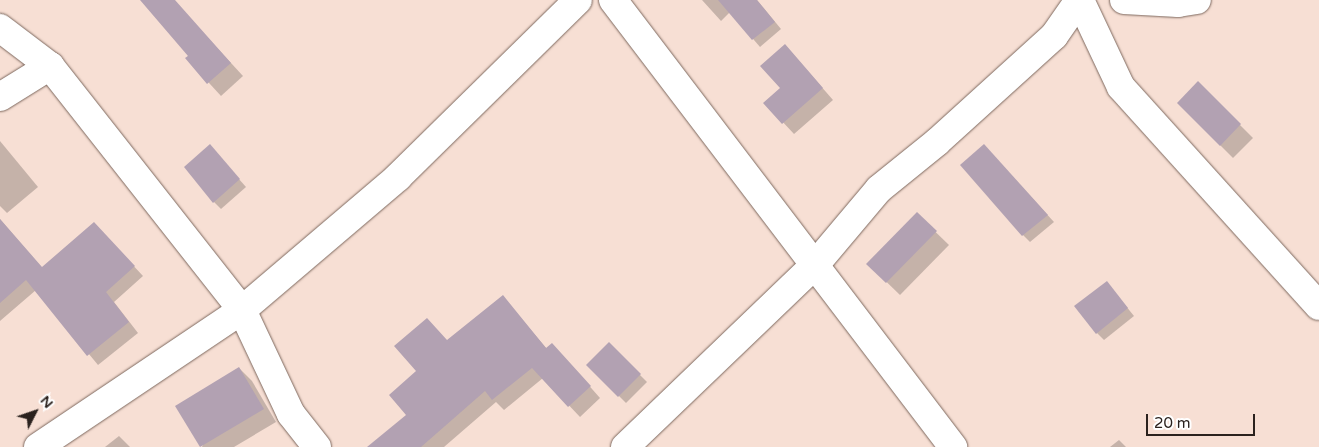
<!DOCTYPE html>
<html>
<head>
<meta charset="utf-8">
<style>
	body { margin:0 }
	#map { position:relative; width:1319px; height:447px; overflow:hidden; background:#f7dfd4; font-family:"Varela Round",sans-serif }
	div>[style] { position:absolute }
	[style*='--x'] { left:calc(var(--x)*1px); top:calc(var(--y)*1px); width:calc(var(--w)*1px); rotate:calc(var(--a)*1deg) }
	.shadow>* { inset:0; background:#0003 }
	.building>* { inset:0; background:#b2a1b2 }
	.roads { filter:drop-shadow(0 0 1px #7d685e) drop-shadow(0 0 1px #7d685e) }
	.minor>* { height:28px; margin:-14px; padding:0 14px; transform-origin:14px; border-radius:14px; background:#fff }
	span { translate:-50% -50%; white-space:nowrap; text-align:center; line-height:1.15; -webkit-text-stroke:4.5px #fff; paint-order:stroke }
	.north { position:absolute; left:10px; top:387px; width:50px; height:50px; -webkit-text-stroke:4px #fff; paint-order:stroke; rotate:49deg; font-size:14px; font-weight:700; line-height:20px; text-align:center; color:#2b221e }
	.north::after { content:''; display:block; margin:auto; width:18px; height:22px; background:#2b221e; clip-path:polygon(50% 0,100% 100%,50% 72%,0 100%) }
	.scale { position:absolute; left:1146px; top:414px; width:109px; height:22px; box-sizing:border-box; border:2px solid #2b221e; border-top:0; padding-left:6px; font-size:15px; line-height:18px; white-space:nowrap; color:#2b221e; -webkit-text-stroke:4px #fff; paint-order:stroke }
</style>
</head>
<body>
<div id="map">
	<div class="shadow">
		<i style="clip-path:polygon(702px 0,757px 0,781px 29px,760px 47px,730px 12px,721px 21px)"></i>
		<i style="clip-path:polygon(196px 25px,243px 76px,221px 96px,187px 59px)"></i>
		<i style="clip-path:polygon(785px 45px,833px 100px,794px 134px,765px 103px,781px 89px)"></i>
		<i style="clip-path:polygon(1198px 83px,1253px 138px,1233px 158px,1178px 103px)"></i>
		<i style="clip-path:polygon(0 141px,38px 187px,7px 213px,0 206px)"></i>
		<i style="clip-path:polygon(216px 153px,246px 187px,221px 209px,214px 202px)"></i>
		<i style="clip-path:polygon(991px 153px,1054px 222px,1030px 242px,1023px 235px)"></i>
		<i style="clip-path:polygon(917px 214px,949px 245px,900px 295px,868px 264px)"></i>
		<i style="clip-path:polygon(0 219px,42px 268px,103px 233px,143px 276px,114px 302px,138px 333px,98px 365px,36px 290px,0 321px)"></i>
		<i style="clip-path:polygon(1113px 290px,1134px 316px,1104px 340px,1097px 333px)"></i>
		<i style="clip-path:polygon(503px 297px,547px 349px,562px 355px,600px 398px,580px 417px,543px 378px,504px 410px,496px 402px,444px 447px,369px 447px,408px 415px,447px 341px)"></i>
		<i style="clip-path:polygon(609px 344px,647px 382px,626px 403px,588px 365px)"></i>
		<i style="clip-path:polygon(239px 368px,252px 381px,276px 422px,234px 447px,202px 447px)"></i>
		<i style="clip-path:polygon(119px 436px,130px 447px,105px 447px)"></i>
		<i style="clip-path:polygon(1119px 440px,1126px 447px,1110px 447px)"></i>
	</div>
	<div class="building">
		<i style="clip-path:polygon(140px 0,175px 0,231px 63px,207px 84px,185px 58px,188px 56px)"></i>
		<i style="clip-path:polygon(718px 0,757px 0,775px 22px,752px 40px)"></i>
		<i style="clip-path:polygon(785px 44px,823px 88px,782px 124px,763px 103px,780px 88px,760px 66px)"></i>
		<i style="clip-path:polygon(1198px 81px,1241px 124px,1220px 146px,1177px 103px)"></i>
		<i style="clip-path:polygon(210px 144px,240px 179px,213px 203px,184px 167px)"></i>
		<i style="clip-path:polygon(984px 144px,1048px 215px,1022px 236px,960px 165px)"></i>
		<i style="clip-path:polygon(917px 212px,937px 231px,886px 283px,866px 264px)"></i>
		<i style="clip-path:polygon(0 219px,42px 267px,94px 222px,135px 266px,106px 292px,129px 322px,87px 356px,26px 280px,0 303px)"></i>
		<i style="clip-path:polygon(1107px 281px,1128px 308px,1096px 334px,1074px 306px)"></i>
		<i style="clip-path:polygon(503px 295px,546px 348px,552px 343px,591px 386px,568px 407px,532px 368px,492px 400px,485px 391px,421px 447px,367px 447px,406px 415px,389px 395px,416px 371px,394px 346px,427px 318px,447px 340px)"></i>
		<i style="clip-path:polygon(609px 342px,641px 374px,618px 397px,586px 365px)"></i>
		<i style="clip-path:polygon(239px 367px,264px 409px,200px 447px,175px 406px)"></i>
	</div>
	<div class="roads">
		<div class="minor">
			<i style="--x:613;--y:0;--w:562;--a:52.74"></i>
			<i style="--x:1080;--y:0;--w:96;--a:64.8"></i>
			<i style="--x:1121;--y:87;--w:295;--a:47.9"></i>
			<i style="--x:1124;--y:0;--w:54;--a:3.2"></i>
			<i style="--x:1178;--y:3;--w:19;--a:-9"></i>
			<i style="--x:0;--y:28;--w:63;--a:37.2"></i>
			<i style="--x:50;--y:66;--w:310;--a:51.8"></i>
			<i style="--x:242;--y:310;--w:115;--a:64.8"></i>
			<i style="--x:291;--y:414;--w:42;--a:51.8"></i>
			<i style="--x:0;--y:97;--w:59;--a:-31.8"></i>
			<i style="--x:38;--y:447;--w:246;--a:-33.9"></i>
			<i style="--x:242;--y:310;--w:205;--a:-40.4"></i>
			<i style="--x:398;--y:177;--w:252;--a:-44.5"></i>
			<i style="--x:625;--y:447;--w:263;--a:-43.8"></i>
			<i style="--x:815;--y:265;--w:99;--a:-49.9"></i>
			<i style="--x:879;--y:189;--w:75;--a:-39"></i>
			<i style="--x:937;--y:142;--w:158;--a:-42.2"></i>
			<i style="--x:1054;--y:36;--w:44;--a:-55.2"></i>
		</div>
	</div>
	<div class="north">N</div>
	<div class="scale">20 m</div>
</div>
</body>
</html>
